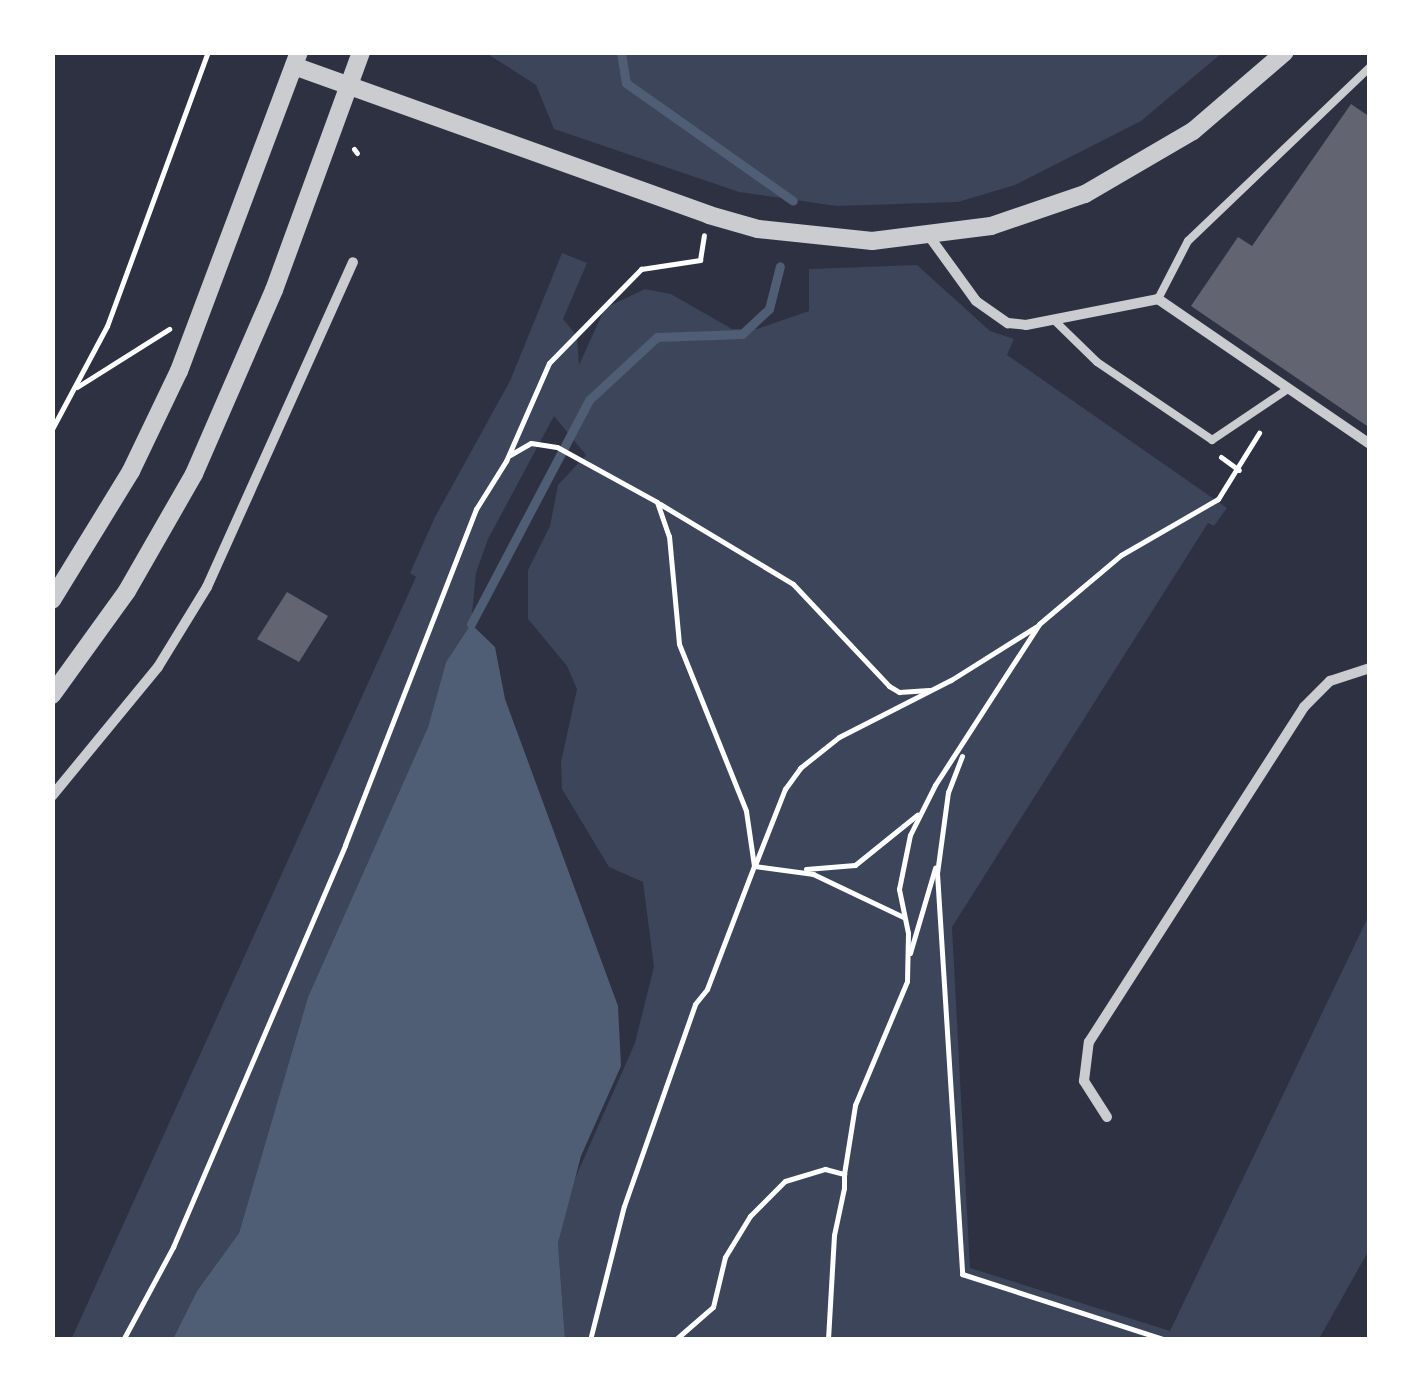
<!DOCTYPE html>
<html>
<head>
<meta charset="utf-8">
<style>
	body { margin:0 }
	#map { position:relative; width:1422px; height:1392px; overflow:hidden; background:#2d3142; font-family:Merriweather,serif }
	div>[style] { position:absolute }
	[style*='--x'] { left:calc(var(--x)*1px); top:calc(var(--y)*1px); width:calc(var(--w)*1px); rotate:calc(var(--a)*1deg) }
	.green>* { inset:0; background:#3c4559 }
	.water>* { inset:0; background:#4f5d75 }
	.stream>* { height:9px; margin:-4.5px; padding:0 4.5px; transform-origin:4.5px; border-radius:4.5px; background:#4f5d75 }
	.building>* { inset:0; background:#626471 }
	.path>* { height:5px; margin:-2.5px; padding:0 2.5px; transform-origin:2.5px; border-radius:2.5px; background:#fff }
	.service>* { height:8px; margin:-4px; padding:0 4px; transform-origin:4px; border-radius:4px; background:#caccd0 }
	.minor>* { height:10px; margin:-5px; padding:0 5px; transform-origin:5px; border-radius:5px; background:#caccd0 }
	.tertiary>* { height:18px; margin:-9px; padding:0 9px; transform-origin:9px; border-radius:9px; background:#caccd0 }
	span { translate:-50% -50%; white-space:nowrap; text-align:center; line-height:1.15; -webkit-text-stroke:9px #fff; paint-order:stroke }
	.frame { position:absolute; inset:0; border:55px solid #fff; pointer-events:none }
</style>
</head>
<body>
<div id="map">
	<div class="green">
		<i style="clip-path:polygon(486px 53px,1222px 53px,1141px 121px,1015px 185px,958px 202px,837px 206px,739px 192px,554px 129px,536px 85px)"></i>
		<i style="clip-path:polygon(562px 253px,587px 263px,563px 319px,577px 336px,579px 365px,605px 308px,645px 289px,671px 294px,732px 329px,757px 329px,809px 311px,809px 269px,917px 265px,990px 331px,1014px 339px,1007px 355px,1227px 508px,1214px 526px,1208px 523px,952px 927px,970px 1268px,1170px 1331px,1369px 915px,1369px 1250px,1319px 1339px,565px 1339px,558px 1243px,569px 1192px,635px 1043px,654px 967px,643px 882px,609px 867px,562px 789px,561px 762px,577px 689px,567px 666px,528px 619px,528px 570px,550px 526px,558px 485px,586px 455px,554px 416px,488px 539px,476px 573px,471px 624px,446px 662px,428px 727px,308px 997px,239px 1233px,197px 1291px,173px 1339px,71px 1340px,416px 577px,410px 573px,435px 517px,510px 381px)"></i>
	</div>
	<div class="water">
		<i style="clip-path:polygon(471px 624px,495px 647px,505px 699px,618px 1006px,621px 1066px,581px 1156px,558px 1243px,565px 1339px,173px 1339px,197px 1291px,239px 1233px,308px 997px,428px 727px,446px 662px)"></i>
	</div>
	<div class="stream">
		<i style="--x:621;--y:52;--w:31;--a:81"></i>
		<i style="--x:626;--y:83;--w:204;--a:35.2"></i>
		<i style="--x:471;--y:624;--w:253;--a:-62.2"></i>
		<i style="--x:589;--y:400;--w:93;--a:-42.8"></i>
		<i style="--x:657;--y:337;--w:85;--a:-2"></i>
		<i style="--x:742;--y:334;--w:37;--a:-43"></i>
		<i style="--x:769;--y:309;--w:44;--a:-75.7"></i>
	</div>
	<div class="building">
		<i style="clip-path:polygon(1351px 104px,1370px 117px,1370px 428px,1191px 306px,1238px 237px,1252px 246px)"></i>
		<i style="clip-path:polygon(287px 592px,328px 616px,299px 662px,257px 639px)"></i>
	</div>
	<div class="path">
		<i style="--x:354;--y:149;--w:5;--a:53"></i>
		<i style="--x:77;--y:387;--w:109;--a:-32.2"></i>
		<i style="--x:52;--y:429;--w:117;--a:-61.9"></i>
		<i style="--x:107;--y:326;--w:292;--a:-69.8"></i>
		<i style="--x:510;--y:455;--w:24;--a:-30"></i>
		<i style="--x:531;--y:443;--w:26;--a:9"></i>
		<i style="--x:557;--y:447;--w:114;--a:28.8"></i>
		<i style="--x:657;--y:502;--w:36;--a:71"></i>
		<i style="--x:669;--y:536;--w:108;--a:84.7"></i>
		<i style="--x:679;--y:644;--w:180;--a:68.1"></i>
		<i style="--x:746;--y:811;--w:56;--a:81.7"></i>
		<i style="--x:1221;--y:457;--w:22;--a:36"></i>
		<i style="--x:660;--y:504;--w:155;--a:31"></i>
		<i style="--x:793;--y:584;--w:140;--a:46.7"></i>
		<i style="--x:889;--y:686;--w:12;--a:31"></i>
		<i style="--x:899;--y:692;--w:30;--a:-4"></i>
		<i style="--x:962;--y:756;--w:39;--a:111"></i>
		<i style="--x:948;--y:792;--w:82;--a:97.7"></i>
		<i style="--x:937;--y:873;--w:402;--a:86.4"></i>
		<i style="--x:962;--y:1274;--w:214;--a:17.9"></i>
		<i style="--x:755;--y:865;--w:82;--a:-68.5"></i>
		<i style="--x:785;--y:789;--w:26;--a:-54"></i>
		<i style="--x:800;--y:768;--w:50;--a:-38.5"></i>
		<i style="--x:839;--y:737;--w:126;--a:-27"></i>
		<i style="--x:951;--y:680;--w:102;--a:-32.1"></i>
		<i style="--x:806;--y:869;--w:49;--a:-4.7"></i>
		<i style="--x:855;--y:865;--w:80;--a:-38.9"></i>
		<i style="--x:910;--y:953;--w:89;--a:-73.6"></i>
		<i style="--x:844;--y:1174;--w:70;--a:-80.9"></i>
		<i style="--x:855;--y:1105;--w:134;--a:-67.2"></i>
		<i style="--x:907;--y:981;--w:48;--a:-88.8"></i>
		<i style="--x:908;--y:933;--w:45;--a:-101.6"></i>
		<i style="--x:899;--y:889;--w:55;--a:-78.5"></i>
		<i style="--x:910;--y:835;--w:56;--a:-63.4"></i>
		<i style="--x:935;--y:785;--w:192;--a:-57.1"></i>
		<i style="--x:1039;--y:624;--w:107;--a:-40.1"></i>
		<i style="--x:1121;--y:555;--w:112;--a:-30"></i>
		<i style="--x:1218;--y:499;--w:78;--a:-58.2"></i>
		<i style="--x:123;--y:1340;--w:106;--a:-61.7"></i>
		<i style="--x:173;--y:1247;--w:437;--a:-66.8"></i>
		<i style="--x:345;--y:845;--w:361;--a:-68.7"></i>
		<i style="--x:476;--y:509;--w:57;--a:-58"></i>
		<i style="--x:506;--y:461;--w:107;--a:-66.3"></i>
		<i style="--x:549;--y:363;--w:132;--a:-45.6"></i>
		<i style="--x:641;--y:269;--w:60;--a:-8.7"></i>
		<i style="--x:700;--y:260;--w:25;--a:-81"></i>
		<i style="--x:590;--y:1340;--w:138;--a:-75.8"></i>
		<i style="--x:624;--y:1206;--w:214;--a:-70.6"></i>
		<i style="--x:695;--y:1004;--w:19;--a:-51"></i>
		<i style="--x:707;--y:989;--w:132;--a:-69.1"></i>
		<i style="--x:754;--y:866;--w:60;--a:7.7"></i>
		<i style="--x:813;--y:874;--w:100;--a:25.5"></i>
		<i style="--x:675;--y:1340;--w:50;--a:-41"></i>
		<i style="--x:713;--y:1307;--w:51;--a:-76.5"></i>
		<i style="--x:725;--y:1257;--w:48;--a:-58.6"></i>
		<i style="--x:750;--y:1216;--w:49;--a:-45"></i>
		<i style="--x:785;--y:1181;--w:42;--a:-16.7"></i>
		<i style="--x:825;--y:1169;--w:20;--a:15"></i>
		<i style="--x:844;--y:1174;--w:14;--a:90"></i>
		<i style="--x:844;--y:1188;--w:48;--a:102"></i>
		<i style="--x:834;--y:1235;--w:105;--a:93.3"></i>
	</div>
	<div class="service">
		<i style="--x:1158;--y:299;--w:65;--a:-62.7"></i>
		<i style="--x:1188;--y:241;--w:252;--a:-43.7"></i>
		<i style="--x:1054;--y:320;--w:60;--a:44.3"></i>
		<i style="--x:1097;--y:362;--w:139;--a:34.1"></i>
		<i style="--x:1212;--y:440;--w:92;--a:-33.9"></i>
	</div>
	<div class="minor">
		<i style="--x:929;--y:236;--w:80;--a:54.1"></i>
		<i style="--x:976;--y:301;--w:39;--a:35"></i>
		<i style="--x:1008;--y:323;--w:18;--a:6"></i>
		<i style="--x:1026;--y:325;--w:135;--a:-11.1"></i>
		<i style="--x:1158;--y:299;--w:257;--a:34.4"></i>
		<i style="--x:52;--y:796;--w:167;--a:-50.6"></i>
		<i style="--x:158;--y:667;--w:94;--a:-58.5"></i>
		<i style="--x:207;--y:587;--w:356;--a:-65.8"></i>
		<i style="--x:1107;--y:1117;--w:43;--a:-122.6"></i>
		<i style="--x:1084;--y:1081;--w:39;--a:-83"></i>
		<i style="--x:1089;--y:1042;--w:398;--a:-57.3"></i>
		<i style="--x:1304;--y:707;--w:37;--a:-45"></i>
		<i style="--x:1330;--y:681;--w:42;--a:-18"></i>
	</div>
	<div class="tertiary">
		<i style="--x:294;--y:66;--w:441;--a:19.7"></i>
		<i style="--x:709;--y:215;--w:51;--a:15.9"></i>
		<i style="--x:758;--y:229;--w:115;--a:6"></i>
		<i style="--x:872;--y:241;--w:120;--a:-7.2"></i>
		<i style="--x:991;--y:226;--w:99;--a:-18.8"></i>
		<i style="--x:1085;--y:194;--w:125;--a:-30.3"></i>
		<i style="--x:1193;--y:131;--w:121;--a:-40.7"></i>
		<i style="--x:52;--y:600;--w:151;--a:-58.5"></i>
		<i style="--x:131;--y:471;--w:111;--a:-64.4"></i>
		<i style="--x:179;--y:371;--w:341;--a:-69.4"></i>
		<i style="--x:52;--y:695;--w:128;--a:-54.2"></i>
		<i style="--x:127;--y:591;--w:135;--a:-60.2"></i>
		<i style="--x:194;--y:474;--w:201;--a:-66.5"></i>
		<i style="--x:274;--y:290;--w:253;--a:-69.9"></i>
	</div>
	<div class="frame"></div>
</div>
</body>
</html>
